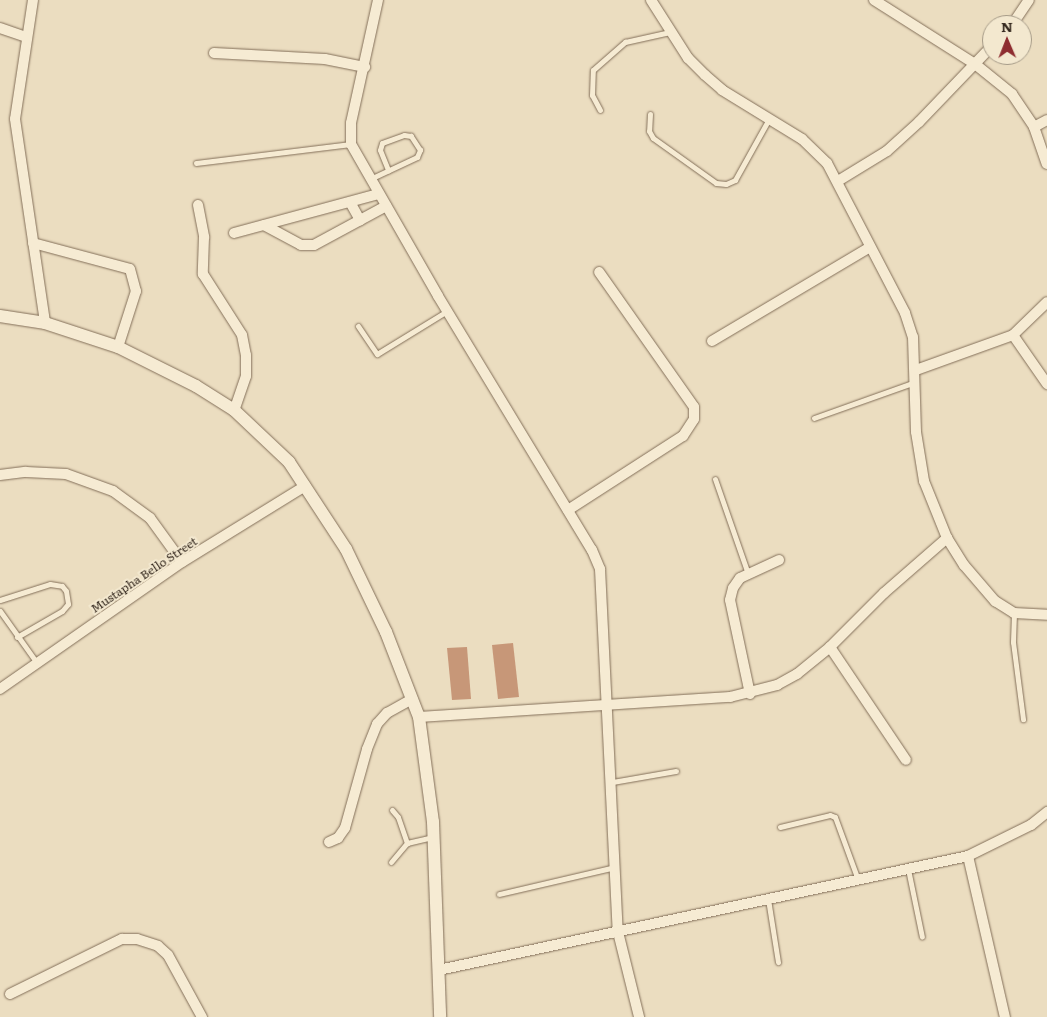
<!DOCTYPE html>
<html>
<head>
<meta charset="utf-8">
<style>
	body { margin:0 }
	#map { position:relative; width:1047px; height:1017px; overflow:hidden; background:#ebddc0; font-family:Literata,serif }
	div>[style] { position:absolute }
	[style*='--x'] { left:calc(var(--x)*1px); top:calc(var(--y)*1px); width:calc(var(--w)*1px); rotate:calc(var(--a)*1deg) }
	.building>* { inset:0; background:#c79778 }
	.roads { filter:drop-shadow(0 0 1px #836f59) drop-shadow(0 0 1px #836f59) }
	.service>* { height:5px; margin:-2.5px; padding:0 2.5px; transform-origin:2.5px; border-radius:2.5px; background:#f6ebd3 }
	.minor>* { height:10px; margin:-5px; padding:0 5px; transform-origin:5px; border-radius:5px; background:#f6ebd3 }
	.tertiary>* { height:12px; margin:-6px; padding:0 6px; transform-origin:6px; border-radius:6px; background:#f6ebd3 }
	span { translate:-50% -50%; white-space:nowrap; text-align:center; line-height:1.15; -webkit-text-stroke:4px #f3e8cf; paint-order:stroke }
	.street-label { font-size:12px; color:#33271d }
	.north { position:absolute; left:982px; top:15px; width:50px; height:50px; box-sizing:border-box; background:#f3e8cf; border:1px solid #a69b88; border-radius:50%; rotate:359deg; font-size:14px; font-weight:700; line-height:20px; text-align:center; color:#33271d }
	.north::after { content:''; display:block; margin:auto; width:18px; height:22px; background:#8e2d30; clip-path:polygon(50% 0,100% 100%,50% 72%,0 100%) }
</style>
</head>
<body>
<div id="map">
	<div class="building">
		<i style="clip-path:polygon(513px 643px,519px 697px,498px 699px,492px 645px)"></i>
		<i style="clip-path:polygon(467px 647px,471px 699px,452px 700px,447px 648px)"></i>
	</div>
	<div class="roads">
		<div class="service">
			<i style="--x:600;--y:110;--w:17;--a:-118"></i>
			<i style="--x:592;--y:95;--w:25;--a:-88"></i>
			<i style="--x:593;--y:70;--w:43;--a:-41.2"></i>
			<i style="--x:625;--y:42;--w:46;--a:-12.5"></i>
			<i style="--x:650;--y:114;--w:17;--a:93"></i>
			<i style="--x:649;--y:131;--w:8;--a:60"></i>
			<i style="--x:653;--y:138;--w:77;--a:35.5"></i>
			<i style="--x:716;--y:183;--w:10;--a:6"></i>
			<i style="--x:726;--y:184;--w:10;--a:-24"></i>
			<i style="--x:735;--y:180;--w:70;--a:-60.9"></i>
			<i style="--x:196;--y:163;--w:156;--a:-7"></i>
			<i style="--x:370;--y:179;--w:52;--a:-25.1"></i>
			<i style="--x:417;--y:157;--w:8;--a:-67"></i>
			<i style="--x:420;--y:150;--w:17;--a:-123"></i>
			<i style="--x:411;--y:136;--w:7;--a:-172"></i>
			<i style="--x:404;--y:135;--w:23;--a:160"></i>
			<i style="--x:382;--y:143;--w:7;--a:106"></i>
			<i style="--x:380;--y:150;--w:22;--a:68"></i>
			<i style="--x:358;--y:326;--w:34;--a:56"></i>
			<i style="--x:377;--y:354;--w:82;--a:-31.6"></i>
			<i style="--x:814;--y:418;--w:107;--a:-19.6"></i>
			<i style="--x:715;--y:479;--w:101;--a:70.8"></i>
			<i style="--x:0;--y:600;--w:52;--a:-17.7"></i>
			<i style="--x:50;--y:584;--w:12;--a:9"></i>
			<i style="--x:62;--y:586;--w:6;--a:51"></i>
			<i style="--x:66;--y:591;--w:13;--a:81"></i>
			<i style="--x:68;--y:604;--w:9;--a:131"></i>
			<i style="--x:62;--y:611;--w:52;--a:150"></i>
			<i style="--x:0;--y:611;--w:64;--a:54.6"></i>
			<i style="--x:1014;--y:613;--w:29;--a:92"></i>
			<i style="--x:1013;--y:642;--w:78;--a:82.6"></i>
			<i style="--x:612;--y:782;--w:65;--a:-9.8"></i>
			<i style="--x:392;--y:810;--w:9;--a:49"></i>
			<i style="--x:398;--y:817;--w:28;--a:71"></i>
			<i style="--x:780;--y:827;--w:51;--a:-13.5"></i>
			<i style="--x:830;--y:815;--w:5;--a:22"></i>
			<i style="--x:835;--y:817;--w:67;--a:69.9"></i>
			<i style="--x:391;--y:862;--w:25;--a:-50"></i>
			<i style="--x:407;--y:843;--w:27;--a:-13"></i>
			<i style="--x:908;--y:869;--w:69;--a:78.4"></i>
			<i style="--x:499;--y:894;--w:119;--a:-13.1"></i>
			<i style="--x:768;--y:899;--w:64;--a:81"></i>
		</div>
		<div class="minor">
			<i style="--x:33;--y:0;--w:120;--a:98.6"></i>
			<i style="--x:15;--y:119;--w:206;--a:81.6"></i>
			<i style="--x:378;--y:0;--w:126;--a:102.4"></i>
			<i style="--x:351;--y:123;--w:21;--a:90"></i>
			<i style="--x:351;--y:144;--w:175;--a:60.2"></i>
			<i style="--x:438;--y:296;--w:297;--a:58.8"></i>
			<i style="--x:592;--y:550;--w:21;--a:67"></i>
			<i style="--x:600;--y:569;--w:363;--a:87.2"></i>
			<i style="--x:618;--y:932;--w:88;--a:76.1"></i>
			<i style="--x:651;--y:0;--w:69;--a:57.5"></i>
			<i style="--x:688;--y:58;--w:24;--a:45"></i>
			<i style="--x:705;--y:75;--w:23;--a:41"></i>
			<i style="--x:722;--y:90;--w:94;--a:31.5"></i>
			<i style="--x:802;--y:139;--w:35;--a:44"></i>
			<i style="--x:827;--y:163;--w:169;--a:62.5"></i>
			<i style="--x:905;--y:313;--w:25;--a:72"></i>
			<i style="--x:913;--y:337;--w:95;--a:88.2"></i>
			<i style="--x:916;--y:432;--w:50;--a:80.7"></i>
			<i style="--x:924;--y:481;--w:61;--a:68"></i>
			<i style="--x:947;--y:538;--w:32;--a:58"></i>
			<i style="--x:964;--y:565;--w:48;--a:49.3"></i>
			<i style="--x:995;--y:601;--w:22;--a:32"></i>
			<i style="--x:1014;--y:613;--w:33;--a:3"></i>
			<i style="--x:874;--y:0;--w:120;--a:32.4"></i>
			<i style="--x:975;--y:64;--w:48;--a:39"></i>
			<i style="--x:1012;--y:94;--w:40;--a:56"></i>
			<i style="--x:1034;--y:127;--w:15;--a:-28"></i>
			<i style="--x:1012;--y:25;--w:30;--a:-56"></i>
			<i style="--x:0;--y:28;--w:28;--a:19"></i>
			<i style="--x:214;--y:53;--w:111;--a:3.1"></i>
			<i style="--x:325;--y:59;--w:41;--a:11.3"></i>
			<i style="--x:1034;--y:127;--w:39;--a:71"></i>
			<i style="--x:838;--y:181;--w:57;--a:-31.5"></i>
			<i style="--x:887;--y:151;--w:43;--a:-42.2"></i>
			<i style="--x:919;--y:122;--w:105;--a:-46.2"></i>
			<i style="--x:350;--y:202;--w:21;--a:61"></i>
			<i style="--x:198;--y:205;--w:33;--a:79"></i>
			<i style="--x:204;--y:237;--w:37;--a:92"></i>
			<i style="--x:203;--y:274;--w:72;--a:57.4"></i>
			<i style="--x:242;--y:335;--w:20;--a:79"></i>
			<i style="--x:246;--y:355;--w:21;--a:90"></i>
			<i style="--x:246;--y:376;--w:36;--a:109"></i>
			<i style="--x:264;--y:225;--w:42;--a:28.4"></i>
			<i style="--x:301;--y:245;--w:13;--a:0"></i>
			<i style="--x:314;--y:245;--w:82;--a:-28.4"></i>
			<i style="--x:234;--y:233;--w:150;--a:-15.1"></i>
			<i style="--x:33;--y:243;--w:100;--a:15"></i>
			<i style="--x:130;--y:269;--w:23;--a:75"></i>
			<i style="--x:136;--y:291;--w:59;--a:107.8"></i>
			<i style="--x:1013;--y:335;--w:60;--a:55.2"></i>
			<i style="--x:712;--y:341;--w:184;--a:-30.7"></i>
			<i style="--x:916;--y:370;--w:103;--a:-19.8"></i>
			<i style="--x:1013;--y:335;--w:47;--a:-44.1"></i>
			<i style="--x:0;--y:475;--w:26;--a:-7"></i>
			<i style="--x:26;--y:472;--w:40;--a:2.9"></i>
			<i style="--x:66;--y:474;--w:50;--a:19.9"></i>
			<i style="--x:113;--y:491;--w:46;--a:36.1"></i>
			<i style="--x:150;--y:518;--w:54;--a:54"></i>
			<i style="--x:568;--y:510;--w:137;--a:-32.8"></i>
			<i style="--x:683;--y:436;--w:20;--a:-57"></i>
			<i style="--x:694;--y:419;--w:12;--a:-90"></i>
			<i style="--x:694;--y:407;--w:165;--a:-125.1"></i>
			<i style="--x:830;--y:647;--w:136;--a:56.1"></i>
			<i style="--x:0;--y:689;--w:222;--a:-34.9"></i>
			<i style="--x:182;--y:562;--w:145;--a:-31.7"></i>
			<i style="--x:750;--y:694;--w:96;--a:-102"></i>
			<i style="--x:730;--y:600;--w:12;--a:-76"></i>
			<i style="--x:733;--y:588;--w:12;--a:-55"></i>
			<i style="--x:740;--y:578;--w:43;--a:-24.8"></i>
			<i style="--x:419;--y:717;--w:312;--a:-3.7"></i>
			<i style="--x:730;--y:697;--w:49;--a:-14.3"></i>
			<i style="--x:777;--y:685;--w:23;--a:-29"></i>
			<i style="--x:797;--y:674;--w:43;--a:-39.3"></i>
			<i style="--x:830;--y:647;--w:76;--a:-45"></i>
			<i style="--x:884;--y:593;--w:84;--a:-41.1"></i>
			<i style="--x:329;--y:842;--w:10;--a:-24"></i>
			<i style="--x:338;--y:838;--w:12;--a:-55"></i>
			<i style="--x:345;--y:828;--w:82;--a:-74.4"></i>
			<i style="--x:367;--y:749;--w:27;--a:-68"></i>
			<i style="--x:377;--y:724;--w:15;--a:-48"></i>
			<i style="--x:387;--y:713;--w:29;--a:-29"></i>
			<i style="--x:968;--y:856;--w:165;--a:77.1"></i>
			<i style="--x:439;--y:970;--w:541;--a:-12.16"></i>
			<i style="--x:968;--y:856;--w:70;--a:-26.2"></i>
			<i style="--x:1031;--y:825;--w:21;--a:-39"></i>
			<i style="--x:10;--y:994;--w:125;--a:-26.2"></i>
			<i style="--x:122;--y:939;--w:15;--a:0"></i>
			<i style="--x:137;--y:939;--w:22;--a:18"></i>
			<i style="--x:158;--y:946;--w:13;--a:42"></i>
			<i style="--x:168;--y:955;--w:71;--a:61.3"></i>
		</div>
		<div class="tertiary">
			<i style="--x:0;--y:316;--w:46;--a:8.8"></i>
			<i style="--x:45;--y:323;--w:77;--a:18.2"></i>
			<i style="--x:118;--y:347;--w:87;--a:26.6"></i>
			<i style="--x:196;--y:386;--w:45;--a:32.3"></i>
			<i style="--x:234;--y:410;--w:76;--a:43.4"></i>
			<i style="--x:289;--y:462;--w:104;--a:56.8"></i>
			<i style="--x:346;--y:549;--w:92;--a:64.3"></i>
			<i style="--x:386;--y:632;--w:91;--a:68.8"></i>
			<i style="--x:419;--y:717;--w:106;--a:82.4"></i>
			<i style="--x:433;--y:822;--w:195;--a:87.9"></i>
		</div>
	</div>
	<div class="street-label">
		<span style="left:144px;top:575px;rotate:-34deg">Mustapha Bello Street</span>
	</div>
	<div class="north">N</div>
</div>
</body>
</html>
